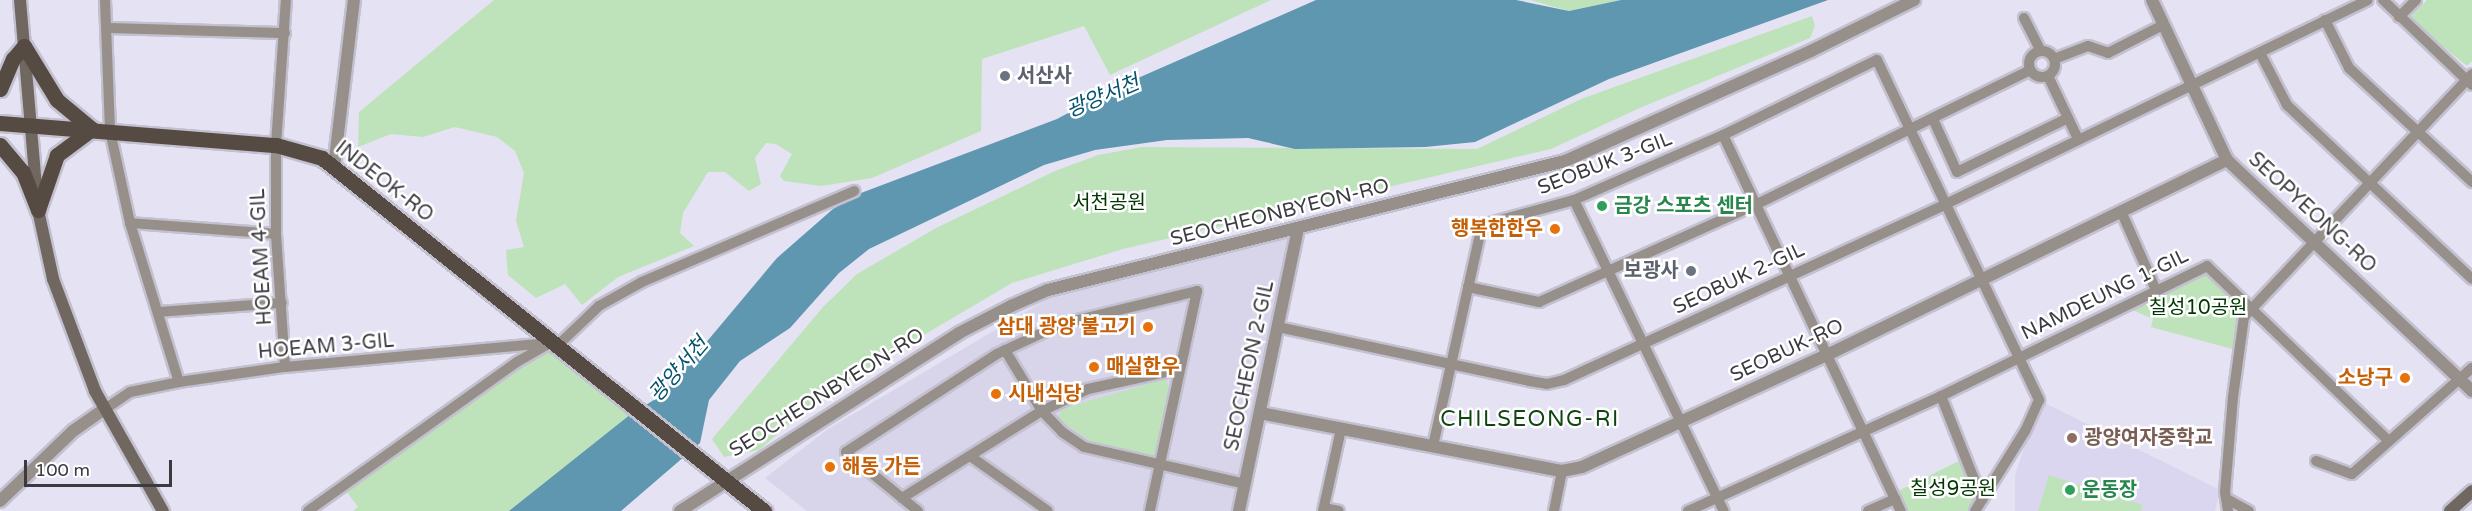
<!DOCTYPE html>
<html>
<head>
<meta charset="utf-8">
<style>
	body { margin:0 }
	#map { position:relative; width:2472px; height:511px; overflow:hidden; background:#e5e2f3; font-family:"Varela Round","Noto Sans KR",sans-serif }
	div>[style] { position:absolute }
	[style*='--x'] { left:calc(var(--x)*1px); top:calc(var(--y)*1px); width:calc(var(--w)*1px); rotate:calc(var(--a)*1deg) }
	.commercial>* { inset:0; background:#d8d4ea }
	.built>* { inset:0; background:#dbd6ef }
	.green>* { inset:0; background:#bee3ba }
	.water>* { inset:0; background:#5f96b0 }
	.roads { filter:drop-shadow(2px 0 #c3c0cf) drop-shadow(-2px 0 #c3c0cf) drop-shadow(0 2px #c3c0cf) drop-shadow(0 -2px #c3c0cf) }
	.minor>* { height:10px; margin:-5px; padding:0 5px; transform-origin:5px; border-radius:5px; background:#968f8a }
	.minor>.ring { margin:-5px; padding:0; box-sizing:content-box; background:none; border:10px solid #968f8a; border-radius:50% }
	.tertiary>* { height:12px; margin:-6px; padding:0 6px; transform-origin:6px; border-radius:6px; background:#968f8a }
	.secondary>* { height:12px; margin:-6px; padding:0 6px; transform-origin:6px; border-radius:6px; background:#706760 }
	.primary>* { height:15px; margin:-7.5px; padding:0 7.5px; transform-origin:7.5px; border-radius:7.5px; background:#564b42 }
	.dots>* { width:16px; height:16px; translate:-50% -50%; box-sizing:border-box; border:3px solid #fff; border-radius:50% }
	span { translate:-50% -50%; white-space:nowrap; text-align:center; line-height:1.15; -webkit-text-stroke:5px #fff; paint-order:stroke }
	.worship-label { font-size:20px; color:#5b616d; font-weight:700 }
	.left { translate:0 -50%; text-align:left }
	.right { translate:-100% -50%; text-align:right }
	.street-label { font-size:20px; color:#3b3a41 }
	.park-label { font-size:20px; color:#003700 }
	.leisure-label { font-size:20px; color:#27864d; font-weight:700 }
	.food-label { font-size:20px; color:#c56008; font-weight:700 }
	.education-label { font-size:20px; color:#785e54; font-weight:700 }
	.water-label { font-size:21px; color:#05526d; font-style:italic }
	.quarter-label { font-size:22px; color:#0f4510; letter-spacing:1.5px }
	.scale { position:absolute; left:24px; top:460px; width:148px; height:27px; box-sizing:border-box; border:3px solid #3b3a41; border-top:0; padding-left:8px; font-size:18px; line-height:21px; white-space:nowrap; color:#3b3a41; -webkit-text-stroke:4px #fff; paint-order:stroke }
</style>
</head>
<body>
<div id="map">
	<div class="commercial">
		<i style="clip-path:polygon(1290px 234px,1233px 511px,807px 511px,765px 478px,828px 429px,1049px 298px)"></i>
	</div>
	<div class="built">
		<i style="clip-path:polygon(2039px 400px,2220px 490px,2215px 511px,2015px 511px,2015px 476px)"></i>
	</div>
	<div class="green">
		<i style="clip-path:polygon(494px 0,1271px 0,1110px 75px,1084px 26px,982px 59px,981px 131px,872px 178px,821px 186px,784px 181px,780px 176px,792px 154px,776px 144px,766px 143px,755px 158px,761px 184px,749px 191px,725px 172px,708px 172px,683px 213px,680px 233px,694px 246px,618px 277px,582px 305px,565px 284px,536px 298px,508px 275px,506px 250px,524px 247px,516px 221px,524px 173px,515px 151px,497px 137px,455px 127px,423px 137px,391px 134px,358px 147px,359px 112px)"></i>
		<i style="clip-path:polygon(1530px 0,1621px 0,1569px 11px)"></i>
		<i style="clip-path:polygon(2427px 0,2472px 0,2472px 61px,2467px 66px,2409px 19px)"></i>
		<i style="clip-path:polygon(1812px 16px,1815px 26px,1810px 38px,1642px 107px,1551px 149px,1123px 249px,1012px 283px,861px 372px,797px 417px,759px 450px,724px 457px,712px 439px,823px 307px,857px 274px,936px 228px,1055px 171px,1098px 155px,1142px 147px,1477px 149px,1581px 99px)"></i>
		<i style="clip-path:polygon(2205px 271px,2243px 309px,2236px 350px,2151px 327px,2153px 319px,2128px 308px)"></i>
		<i style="clip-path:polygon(555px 348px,631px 414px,516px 511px,353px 511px,358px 507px,346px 491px,488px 386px)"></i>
		<i style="clip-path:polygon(1165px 379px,1170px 389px,1155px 459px,1095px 444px,1058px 419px,1062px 409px)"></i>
		<i style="clip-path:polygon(1967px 457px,1982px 495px,1973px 511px,1905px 511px,1896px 492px)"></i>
		<i style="clip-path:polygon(2049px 475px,2143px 505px,2141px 511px,2038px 511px)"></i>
	</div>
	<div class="water">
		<i style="clip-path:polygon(1316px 0,1516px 0,1569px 11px,1621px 0,1828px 0,1609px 79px,1475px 142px,1425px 147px,1295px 149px,1248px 138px,1167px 140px,1095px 150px,1044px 165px,869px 249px,839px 273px,790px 328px,740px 361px,709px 400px,700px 443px,621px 511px,509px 511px,631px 414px,662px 395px,777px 258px,833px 209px,861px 193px,1057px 119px,1113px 89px)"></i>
	</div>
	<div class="roads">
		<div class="minor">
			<i style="--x:105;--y:0;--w:131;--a:87.8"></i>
			<i style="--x:110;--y:131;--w:94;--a:77.7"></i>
			<i style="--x:130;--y:223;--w:166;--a:72.9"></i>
			<i style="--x:2383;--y:0;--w:123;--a:43.7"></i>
			<i style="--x:2399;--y:17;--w:24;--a:-45"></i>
			<i style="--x:2024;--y:18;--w:37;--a:63"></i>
			<i style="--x:2325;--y:20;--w:54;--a:63.4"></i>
			<i style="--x:2349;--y:68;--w:168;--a:42.8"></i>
			<i style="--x:106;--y:28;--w:179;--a:1.6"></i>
			<i class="ring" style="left:2029px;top:51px;width:16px;height:16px"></i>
			<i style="--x:2260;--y:53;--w:59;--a:62.6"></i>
			<i style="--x:2287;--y:105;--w:254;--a:43.2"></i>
			<i style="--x:2054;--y:59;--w:36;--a:-21"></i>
			<i style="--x:2088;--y:46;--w:21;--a:19"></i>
			<i style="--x:2108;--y:53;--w:62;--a:-27"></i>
			<i style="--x:2048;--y:76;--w:70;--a:64.5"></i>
			<i style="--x:1933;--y:119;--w:58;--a:65.6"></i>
			<i style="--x:1957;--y:172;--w:123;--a:-25.9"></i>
			<i style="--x:1723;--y:135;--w:416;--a:64.7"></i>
			<i style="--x:1574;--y:200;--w:345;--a:64.3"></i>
			<i style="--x:2121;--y:211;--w:86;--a:66.1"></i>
			<i style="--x:130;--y:223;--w:146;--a:4.3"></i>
			<i style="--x:1468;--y:287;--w:73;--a:11.9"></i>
			<i style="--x:1539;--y:302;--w:239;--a:-24.2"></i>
			<i style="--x:1757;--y:204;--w:304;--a:-26.1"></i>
			<i style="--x:158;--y:312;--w:124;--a:-4.2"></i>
			<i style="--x:1278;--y:327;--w:257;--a:12.1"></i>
			<i style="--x:1529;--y:381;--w:18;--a:9"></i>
			<i style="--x:1547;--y:384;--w:17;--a:-13"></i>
			<i style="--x:1564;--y:380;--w:423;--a:-24.7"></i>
			<i style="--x:1948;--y:203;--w:466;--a:-25.8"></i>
			<i style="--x:555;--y:348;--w:61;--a:-43.7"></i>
			<i style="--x:599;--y:306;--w:49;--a:-29.2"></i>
			<i style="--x:642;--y:282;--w:231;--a:-23.2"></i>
			<i style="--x:1005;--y:350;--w:71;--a:58.8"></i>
			<i style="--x:1042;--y:411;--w:29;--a:46"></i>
			<i style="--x:1062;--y:432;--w:27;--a:34"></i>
			<i style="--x:1084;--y:447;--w:165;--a:12.9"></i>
			<i style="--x:285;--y:367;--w:133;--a:-93.9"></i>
			<i style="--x:276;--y:234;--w:89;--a:-90"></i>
			<i style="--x:276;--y:145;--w:145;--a:-86.1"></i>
			<i style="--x:1941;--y:396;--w:111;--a:68.3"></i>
			<i style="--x:105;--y:409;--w:30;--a:-34"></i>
			<i style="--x:130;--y:392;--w:50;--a:-11.5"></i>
			<i style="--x:179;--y:382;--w:107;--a:-8.1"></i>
			<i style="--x:285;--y:367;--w:266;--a:-5.2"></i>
			<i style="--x:1433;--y:446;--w:226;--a:-77.5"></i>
			<i style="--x:1482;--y:225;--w:95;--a:-15.2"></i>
			<i style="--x:1574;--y:200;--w:163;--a:-23.6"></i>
			<i style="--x:1723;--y:135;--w:171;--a:-26"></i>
			<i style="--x:1877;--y:60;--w:377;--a:64.5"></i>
			<i style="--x:2039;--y:400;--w:34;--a:114"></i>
			<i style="--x:2025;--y:431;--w:94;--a:122"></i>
			<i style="--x:970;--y:456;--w:95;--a:35.2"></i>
			<i style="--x:2316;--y:461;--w:38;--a:20"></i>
			<i style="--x:2352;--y:474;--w:160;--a:-41.5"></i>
			<i style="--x:902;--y:498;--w:165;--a:-31.9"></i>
			<i style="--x:1042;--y:411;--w:51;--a:-25.6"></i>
			<i style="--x:1088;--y:389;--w:93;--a:-12.4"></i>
			<i style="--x:2227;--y:499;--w:25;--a:29"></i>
			<i style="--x:1324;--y:508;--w:15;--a:11"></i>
			<i style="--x:308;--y:511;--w:257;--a:-35.5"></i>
			<i style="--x:517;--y:362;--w:34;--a:-30"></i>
			<i style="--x:918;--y:511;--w:93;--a:-140.7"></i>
			<i style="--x:846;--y:452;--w:180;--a:-33"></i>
			<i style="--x:997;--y:354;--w:71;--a:-25.1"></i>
			<i style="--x:1061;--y:324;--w:140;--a:-13.6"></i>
			<i style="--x:1197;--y:291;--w:225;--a:102.1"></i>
			<i style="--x:1323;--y:511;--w:84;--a:-77.6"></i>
			<i style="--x:1554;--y:511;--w:41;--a:-78.7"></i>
			<i style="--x:1688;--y:511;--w:278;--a:-24.4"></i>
			<i style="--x:1941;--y:396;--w:296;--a:-26"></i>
			<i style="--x:2207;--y:266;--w:252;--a:43.9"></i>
			<i style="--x:1868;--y:511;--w:30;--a:-24"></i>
			<i style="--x:2228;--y:511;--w:19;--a:-99"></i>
			<i style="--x:2225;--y:492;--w:95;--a:-85.2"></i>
			<i style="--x:2233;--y:397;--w:81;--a:-82.2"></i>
			<i style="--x:2244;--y:317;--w:333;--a:-46.8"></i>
		</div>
		<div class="tertiary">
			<i style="--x:2152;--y:0;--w:177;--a:64.9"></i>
			<i style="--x:2227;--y:160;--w:337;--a:43.3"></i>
			<i style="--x:334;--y:167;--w:168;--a:-83.2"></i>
			<i style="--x:1260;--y:413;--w:308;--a:10.9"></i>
			<i style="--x:1562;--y:471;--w:20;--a:-11"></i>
			<i style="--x:1582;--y:467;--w:272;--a:-24.6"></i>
			<i style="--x:1829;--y:354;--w:443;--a:-26"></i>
			<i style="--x:0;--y:501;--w:101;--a:-43.8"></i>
			<i style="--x:73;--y:431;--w:39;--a:-35"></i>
			<i style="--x:680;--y:511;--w:331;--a:-32.5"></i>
			<i style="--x:959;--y:333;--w:59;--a:-27.4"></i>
			<i style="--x:1011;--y:306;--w:40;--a:-23.4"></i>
			<i style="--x:1048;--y:290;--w:533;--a:-14.01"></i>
			<i style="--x:1565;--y:161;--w:269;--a:-24.1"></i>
			<i style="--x:1811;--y:51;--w:115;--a:-26.3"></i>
			<i style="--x:1239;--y:511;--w:288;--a:-78.2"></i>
		</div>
		<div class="secondary">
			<i style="--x:20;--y:0;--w:211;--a:85.1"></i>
			<i style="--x:38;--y:210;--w:71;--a:77.7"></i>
			<i style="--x:53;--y:279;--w:120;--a:69.4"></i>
			<i style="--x:95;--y:391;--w:138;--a:60.5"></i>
			<i style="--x:2450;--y:511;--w:30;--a:-42"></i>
		</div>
		<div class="primary">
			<i style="--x:0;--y:89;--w:33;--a:-67"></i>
			<i style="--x:13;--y:59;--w:17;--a:-50"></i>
			<i style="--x:24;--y:46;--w:63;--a:58.6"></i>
			<i style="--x:57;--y:100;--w:45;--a:39.6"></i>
			<i style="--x:92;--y:129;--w:44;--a:143.4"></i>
			<i style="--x:57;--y:155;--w:58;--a:109.1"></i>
			<i style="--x:0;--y:123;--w:277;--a:4.6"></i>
			<i style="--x:276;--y:145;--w:48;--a:15.8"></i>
			<i style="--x:322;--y:158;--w:566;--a:38.61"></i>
			<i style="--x:0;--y:145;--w:35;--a:50"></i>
			<i style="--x:23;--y:172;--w:41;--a:68.5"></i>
		</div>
	</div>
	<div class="dots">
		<i style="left:1005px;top:76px;background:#6b7280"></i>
		<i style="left:1602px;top:206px;background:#2e9e5b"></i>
		<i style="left:1555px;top:229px;background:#e8710a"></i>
		<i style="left:1691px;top:271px;background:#6b7280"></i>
		<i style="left:1148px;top:327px;background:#e8710a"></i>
		<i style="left:1094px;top:367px;background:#e8710a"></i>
		<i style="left:2405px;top:378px;background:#e8710a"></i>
		<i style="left:996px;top:394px;background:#e8710a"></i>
		<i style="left:2072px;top:438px;background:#8d6e63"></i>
		<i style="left:830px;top:467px;background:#e8710a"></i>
		<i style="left:2070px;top:490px;background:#2e9e5b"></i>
	</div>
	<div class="worship-label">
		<span class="left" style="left:1017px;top:76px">서산사</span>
		<span class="right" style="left:1679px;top:271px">보광사</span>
	</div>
	<div class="street-label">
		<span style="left:1605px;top:164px;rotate:-21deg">SEOBUK 3-GIL</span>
		<span style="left:384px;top:182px;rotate:38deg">INDEOK-RO</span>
		<span style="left:1280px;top:213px;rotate:-14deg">SEOCHEONBYEON-RO</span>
		<span style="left:2312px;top:213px;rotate:43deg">SEOPYEONG-RO</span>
		<span style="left:262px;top:257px;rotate:-93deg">HOEAM 4-GIL</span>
		<span style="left:1739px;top:279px;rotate:-25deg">SEOBUK 2-GIL</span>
		<span style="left:2105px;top:295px;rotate:-26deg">NAMDEUNG 1-GIL</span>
		<span style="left:326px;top:347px;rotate:-5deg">HOEAM 3-GIL</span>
		<span style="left:1787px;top:351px;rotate:-25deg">SEOBUK-RO</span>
		<span style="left:1250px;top:366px;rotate:-78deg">SEOCHEON 2-GIL</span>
		<span style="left:827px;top:393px;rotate:-32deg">SEOCHEONBYEON-RO</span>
	</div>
	<div class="park-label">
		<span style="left:1109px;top:203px">서천공원</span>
		<span style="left:2198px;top:308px">칠성10공원</span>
		<span style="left:1953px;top:489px">칠성9공원</span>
	</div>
	<div class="leisure-label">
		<span class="left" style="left:1614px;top:206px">금강 스포츠 센터</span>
		<span class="left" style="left:2082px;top:490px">운동장</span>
	</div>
	<div class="food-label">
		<span class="right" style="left:1543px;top:229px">행복한한우</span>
		<span class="right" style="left:1136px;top:327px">삼대 광양 불고기</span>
		<span class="left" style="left:1106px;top:367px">매실한우</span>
		<span class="right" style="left:2393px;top:378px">소낭구</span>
		<span class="left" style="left:1008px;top:394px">시내식당</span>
		<span class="left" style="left:842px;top:467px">해동 가든</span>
	</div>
	<div class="education-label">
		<span class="left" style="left:2084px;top:438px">광양여자중학교</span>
	</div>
	<div class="water-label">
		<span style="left:1103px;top:97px;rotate:-23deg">광양서천</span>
		<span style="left:679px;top:370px;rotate:-49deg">광양서천</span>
	</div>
	<div class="quarter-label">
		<span style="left:1530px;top:420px">CHILSEONG-RI</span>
	</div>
	<div class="scale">100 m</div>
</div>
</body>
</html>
